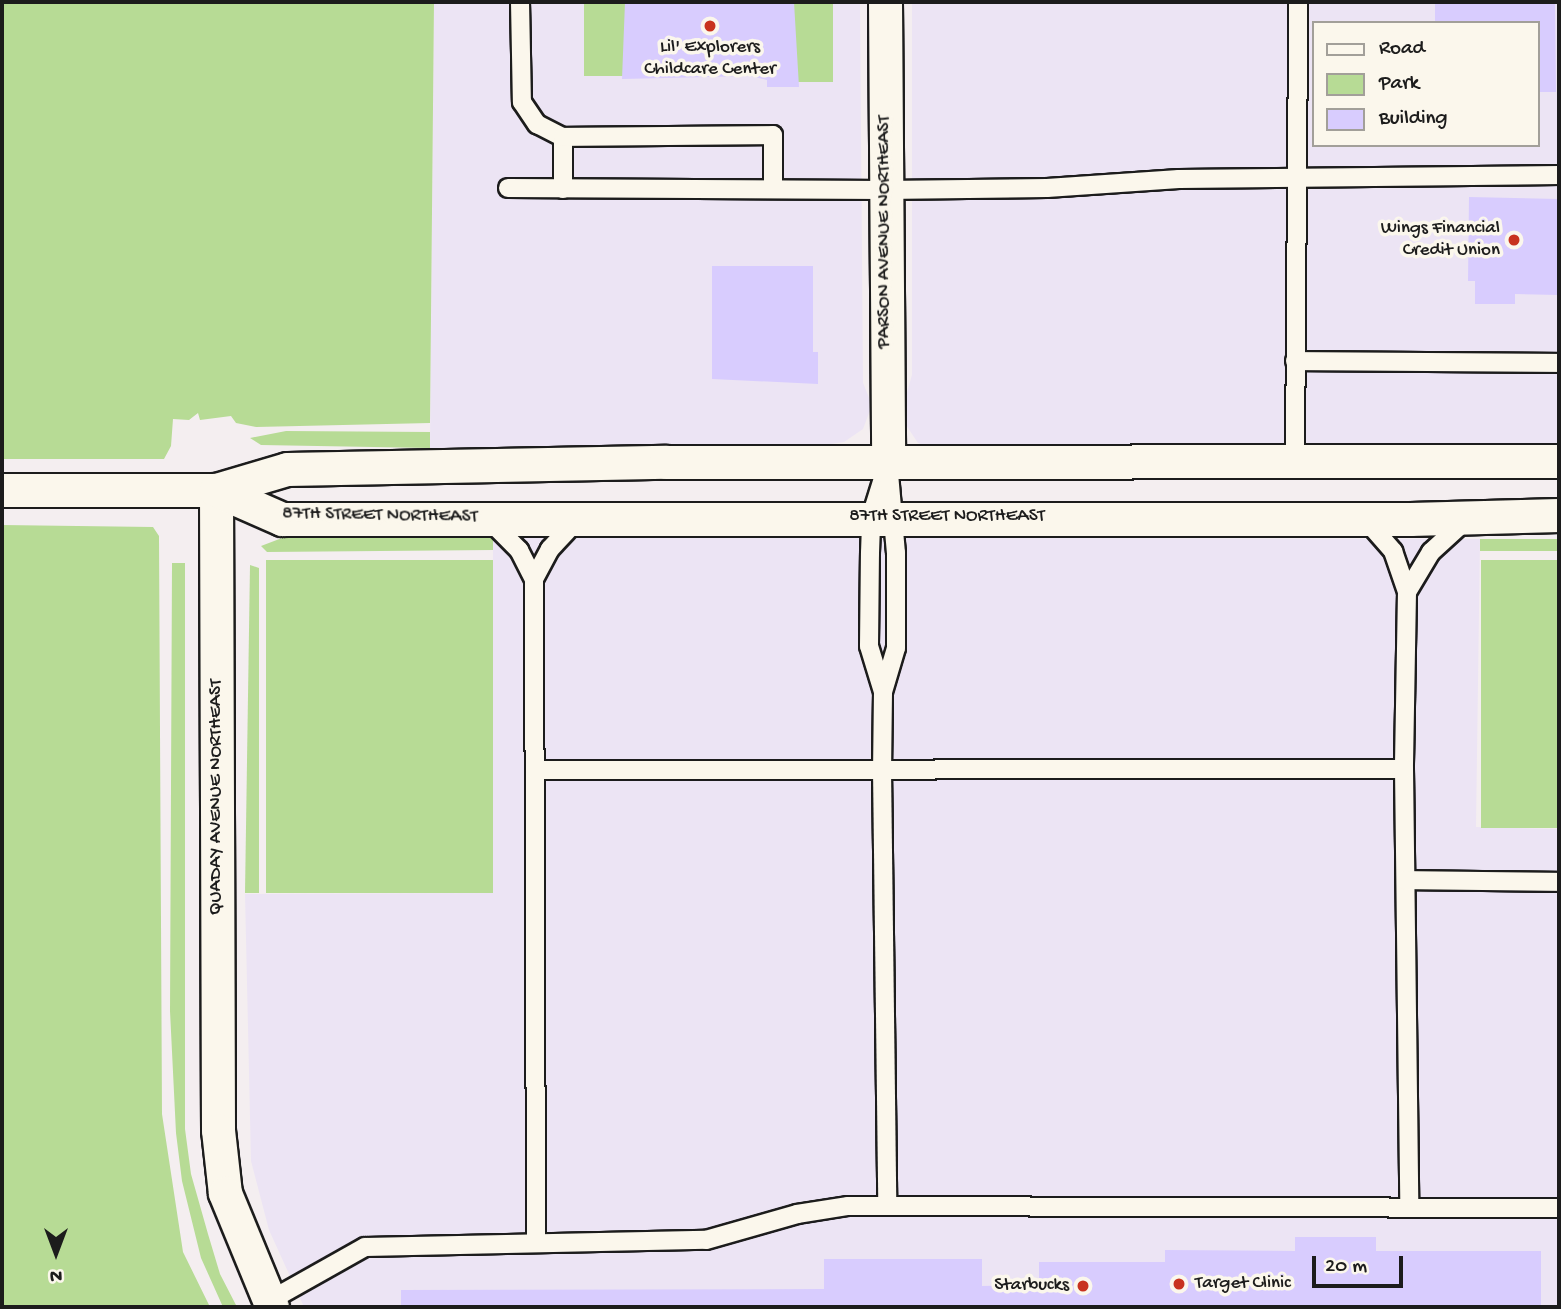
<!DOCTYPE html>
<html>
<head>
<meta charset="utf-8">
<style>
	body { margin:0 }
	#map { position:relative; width:1561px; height:1309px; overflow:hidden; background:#f4eef0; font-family:"Gochi Hand",sans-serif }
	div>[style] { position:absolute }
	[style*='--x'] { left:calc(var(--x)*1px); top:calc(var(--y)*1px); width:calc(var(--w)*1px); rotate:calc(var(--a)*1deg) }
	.built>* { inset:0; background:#ece4f4 }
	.green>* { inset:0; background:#b7db95; transform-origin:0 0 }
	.building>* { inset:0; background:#d8ccfe }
	.roads { filter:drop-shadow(2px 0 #1c1c1c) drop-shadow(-2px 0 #1c1c1c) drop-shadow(0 2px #1c1c1c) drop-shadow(0 -2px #1c1c1c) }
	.lane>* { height:18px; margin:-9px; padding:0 9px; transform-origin:9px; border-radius:9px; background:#fbf7ec }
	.street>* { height:33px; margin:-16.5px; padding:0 16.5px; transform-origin:16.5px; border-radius:16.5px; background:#fbf7ec }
	.dots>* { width:19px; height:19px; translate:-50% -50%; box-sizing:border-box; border:4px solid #fbf7ec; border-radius:50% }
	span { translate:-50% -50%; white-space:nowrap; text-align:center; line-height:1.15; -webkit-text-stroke:7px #fbf7ec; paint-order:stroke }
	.poi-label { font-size:19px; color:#1c1c1c }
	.right { translate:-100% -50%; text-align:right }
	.left { translate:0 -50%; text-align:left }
	.street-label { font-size:19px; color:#1c1c1c }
	.frame { position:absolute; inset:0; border:4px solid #1c1c1c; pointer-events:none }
	.legend { position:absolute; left:1312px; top:21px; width:228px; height:126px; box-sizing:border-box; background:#fbf7ec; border:2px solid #a29f99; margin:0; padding:9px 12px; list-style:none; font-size:21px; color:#1c1c1c }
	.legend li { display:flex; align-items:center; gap:14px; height:35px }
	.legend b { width:35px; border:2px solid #a29f99 }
	.north { position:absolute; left:21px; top:1218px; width:70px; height:70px; -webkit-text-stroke:5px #fbf7ec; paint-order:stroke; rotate:180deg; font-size:19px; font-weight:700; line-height:28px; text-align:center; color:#1c1c1c }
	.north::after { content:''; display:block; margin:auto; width:24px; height:32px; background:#1c1c1c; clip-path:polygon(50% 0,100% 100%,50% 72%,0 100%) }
	.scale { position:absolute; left:1312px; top:1256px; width:91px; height:32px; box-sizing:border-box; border:4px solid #1c1c1c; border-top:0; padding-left:9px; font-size:21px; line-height:24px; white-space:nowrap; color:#1c1c1c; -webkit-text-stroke:5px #fbf7ec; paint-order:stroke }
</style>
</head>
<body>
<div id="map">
	<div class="built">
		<i style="clip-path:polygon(434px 2px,860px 2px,863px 383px,872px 405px,863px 429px,844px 442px,818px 446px,430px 448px)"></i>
		<i style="clip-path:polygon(evenodd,912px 2px,1559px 2px,1559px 446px,929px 447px,918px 443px,904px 422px,903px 406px,912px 375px,912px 2px,1314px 23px,1538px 23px,1538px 145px,1314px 145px,1314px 23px)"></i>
		<i style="clip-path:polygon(493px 537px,1480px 539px,1476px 827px,1559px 829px,1559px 1307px,304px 1307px,269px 1230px,251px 1161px,245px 894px,493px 893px)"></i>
	</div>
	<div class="green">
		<i style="clip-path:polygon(2px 2px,434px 2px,430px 423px,256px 427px,236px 423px,231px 416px,200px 420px,198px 413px,189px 420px,173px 419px,171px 446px,164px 459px,2px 459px)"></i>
		<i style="left:584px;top:2px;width:41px;height:74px"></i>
		<i style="left:794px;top:2px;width:39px;height:80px"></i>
		<i style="clip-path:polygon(286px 431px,430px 432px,430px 448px,261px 445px,250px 438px)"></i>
		<i style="clip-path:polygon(2px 525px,153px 527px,159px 536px,162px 1114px,183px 1252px,210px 1307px,2px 1307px)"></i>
		<i style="clip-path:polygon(493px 537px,493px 550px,267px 552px,261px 546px,282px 538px)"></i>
		<i style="left:1480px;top:539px;width:79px;height:12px"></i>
		<i style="left:266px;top:560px;width:227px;height:333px"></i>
		<i style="left:1481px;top:560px;width:78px;height:268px"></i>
		<i style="clip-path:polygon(172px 563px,185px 563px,185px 1129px,191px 1174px,208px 1234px,220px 1274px,237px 1307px,223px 1307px,201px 1258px,182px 1181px,176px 1133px,170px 1011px)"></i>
		<i style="clip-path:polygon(250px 565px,259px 568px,259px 893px,245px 893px)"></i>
	</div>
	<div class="building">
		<i style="clip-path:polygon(625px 2px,794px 2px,799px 87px,767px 87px,767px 80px,750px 76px,622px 79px)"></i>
		<i style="clip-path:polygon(1435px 2px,1555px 2px,1556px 92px,1538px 92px,1538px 23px,1435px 23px)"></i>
		<i style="clip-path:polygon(1469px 197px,1559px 199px,1559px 295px,1515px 294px,1515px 304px,1475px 304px,1475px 281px,1468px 281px)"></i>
		<i style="clip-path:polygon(712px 266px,813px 266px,813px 352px,818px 352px,818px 384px,712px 379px)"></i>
		<i style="clip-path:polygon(1295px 1237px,1376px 1237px,1376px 1251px,1541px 1251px,1541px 1307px,401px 1307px,401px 1290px,824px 1289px,824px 1259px,982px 1259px,982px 1286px,1039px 1285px,1039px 1262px,1165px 1262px,1165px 1250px,1295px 1251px)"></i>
	</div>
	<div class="roads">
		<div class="lane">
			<i style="--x:520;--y:2;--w:100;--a:88.9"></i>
			<i style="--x:522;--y:102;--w:27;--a:56"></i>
			<i style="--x:537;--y:124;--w:29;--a:27"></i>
			<i style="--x:508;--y:188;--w:376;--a:0.3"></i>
			<i style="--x:884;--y:190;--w:163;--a:-0.7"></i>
			<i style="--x:1047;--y:188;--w:132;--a:-3.9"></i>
			<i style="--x:1179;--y:179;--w:380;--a:-0.6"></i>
			<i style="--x:563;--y:189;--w:52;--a:-90"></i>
			<i style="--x:563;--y:137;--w:210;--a:-0.5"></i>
			<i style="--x:773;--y:135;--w:54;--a:90"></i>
			<i style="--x:1295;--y:361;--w:264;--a:0.4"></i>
			<i style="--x:1295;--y:461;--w:459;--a:-89.6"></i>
			<i style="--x:1365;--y:519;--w:43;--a:48.8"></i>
			<i style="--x:1393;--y:551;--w:43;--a:71.1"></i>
			<i style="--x:1407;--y:592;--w:47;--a:-59"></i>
			<i style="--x:1431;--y:552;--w:46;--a:-42.4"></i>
			<i style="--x:491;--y:522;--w:40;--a:45"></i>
			<i style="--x:519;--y:550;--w:33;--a:63"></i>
			<i style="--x:534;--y:579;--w:34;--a:-62"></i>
			<i style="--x:550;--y:549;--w:41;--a:-47"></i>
			<i style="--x:534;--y:579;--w:663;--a:89.83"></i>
			<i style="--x:1407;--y:592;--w:177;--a:91"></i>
			<i style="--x:1404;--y:769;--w:438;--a:89.3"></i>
			<i style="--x:883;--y:692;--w:48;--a:-106.9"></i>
			<i style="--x:869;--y:646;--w:93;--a:-89.4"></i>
			<i style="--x:870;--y:553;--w:36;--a:-88"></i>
			<i style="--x:871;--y:517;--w:58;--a:-72.8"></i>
			<i style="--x:888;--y:462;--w:91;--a:85"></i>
			<i style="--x:896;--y:553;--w:95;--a:90"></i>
			<i style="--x:896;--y:648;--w:46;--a:106.5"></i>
			<i style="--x:883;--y:692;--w:77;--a:90.7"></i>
			<i style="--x:882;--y:769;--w:437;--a:89.3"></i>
			<i style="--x:535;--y:770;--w:869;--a:-0.07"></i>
			<i style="--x:1406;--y:880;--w:153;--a:0.7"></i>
			<i style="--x:269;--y:1301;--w:110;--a:-29.4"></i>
			<i style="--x:365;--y:1247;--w:341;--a:-1.2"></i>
			<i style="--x:706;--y:1240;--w:95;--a:-15.9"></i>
			<i style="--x:797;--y:1214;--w:52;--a:-8.9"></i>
			<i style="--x:848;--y:1206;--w:711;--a:0.16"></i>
		</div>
		<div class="street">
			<i style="--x:885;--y:2;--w:460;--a:89.6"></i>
			<i style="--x:2;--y:490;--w:214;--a:0"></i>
			<i style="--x:216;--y:490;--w:640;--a:89.82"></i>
			<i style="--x:218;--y:1130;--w:63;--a:83.7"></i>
			<i style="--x:225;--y:1193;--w:123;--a:67.6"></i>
			<i style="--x:216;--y:490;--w:72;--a:23.7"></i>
			<i style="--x:282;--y:519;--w:1128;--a:0"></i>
			<i style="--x:1410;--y:519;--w:149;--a:-1.5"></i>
			<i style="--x:216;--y:490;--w:74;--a:-16.5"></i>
			<i style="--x:287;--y:469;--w:379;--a:-1.1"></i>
			<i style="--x:666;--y:462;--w:893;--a:-0.06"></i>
		</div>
	</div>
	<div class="dots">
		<i style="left:710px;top:26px;background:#c8321e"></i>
		<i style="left:1514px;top:240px;background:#c8321e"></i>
		<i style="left:1179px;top:1284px;background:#c8321e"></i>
		<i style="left:1083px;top:1286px;background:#c8321e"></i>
	</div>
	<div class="poi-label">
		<span style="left:710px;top:59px">Lil' Explorers<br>Childcare Center</span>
		<span class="right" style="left:1500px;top:240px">Wings Financial<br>Credit Union</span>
		<span class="left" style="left:1195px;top:1284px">Target Clinic</span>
		<span class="right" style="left:1069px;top:1286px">Starbucks</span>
	</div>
	<div class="street-label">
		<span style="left:885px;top:232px;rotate:-90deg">PARSON AVENUE NORTHEAST</span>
		<span style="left:380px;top:516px;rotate:1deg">87TH STREET NORTHEAST</span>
		<span style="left:947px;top:517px">87TH STREET NORTHEAST</span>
		<span style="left:217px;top:797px;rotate:-90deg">QUADAY AVENUE NORTHEAST</span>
	</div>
	<div class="frame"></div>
	<ul class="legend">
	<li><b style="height:9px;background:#fbf7ec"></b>Road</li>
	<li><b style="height:19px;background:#b7db95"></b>Park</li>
	<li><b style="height:19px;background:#d8ccfe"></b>Building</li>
	</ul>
	<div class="north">N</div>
	<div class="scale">20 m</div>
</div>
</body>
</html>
